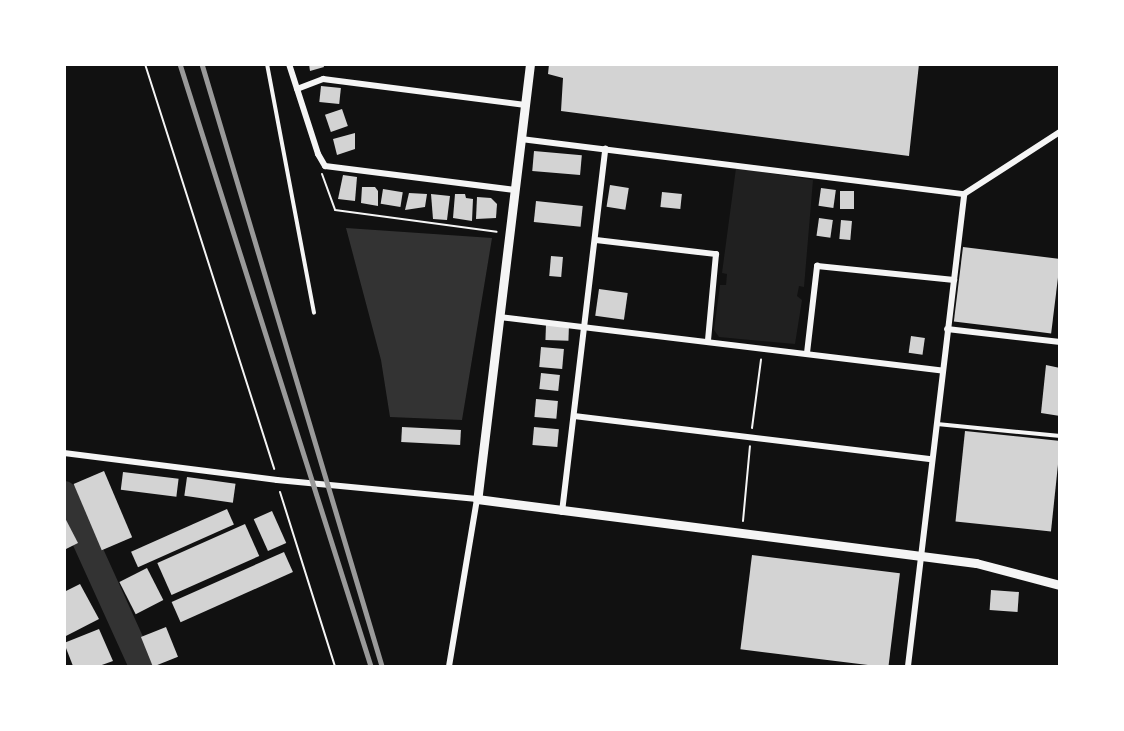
<!DOCTYPE html>
<html>
<head>
<meta charset="utf-8">
<style>
	body { margin:0 }
	#map { position:relative; width:1124px; height:731px; overflow:hidden; background:#111; font-family:Figtree,sans-serif }
	div>[style] { position:absolute }
	[style*='--x'] { left:calc(var(--x)*1px); top:calc(var(--y)*1px); width:calc(var(--w)*1px); rotate:calc(var(--a)*1deg) }
	.green>* { inset:0; background:#202020 }
	.water>* { inset:0; background:#333 }
	.river>* { height:26px; margin:-13px; padding:0 13px; transform-origin:13px; border-radius:13px; background:#333 }
	.building>* { inset:0; background:#d3d3d3; transform-origin:0 0 }
	.path>* { height:2px; margin:-1px; padding:0 1px; transform-origin:1px; border-radius:1px; background:#f5f5f5 }
	.service>* { height:4px; margin:-2px; padding:0 2px; transform-origin:2px; border-radius:2px; background:#f5f5f5 }
	.minor>* { height:6px; margin:-3px; padding:0 3px; transform-origin:3px; border-radius:3px; background:#f5f5f5 }
	.tertiary>* { height:9px; margin:-4.5px; padding:0 4.5px; transform-origin:4.5px; border-radius:4.5px; background:#f5f5f5 }
	.rail>* { height:4.5px; margin:-2.25px; padding:0 2.25px; transform-origin:2.25px; border-radius:2.25px; background:#9a9a9a }
	span { translate:-50% -50%; white-space:nowrap; text-align:center; line-height:1.15; -webkit-text-stroke:4.5px #fff; paint-order:stroke }
	.frame { position:absolute; inset:0; border:66px solid #fff; pointer-events:none }
</style>
</head>
<body>
<div id="map">
	<div class="green">
		<i style="clip-path:polygon(736px 168px,813px 180px,804px 287px,799px 286px,797px 296px,802px 300px,795px 344px,719px 337px,714px 330px,720px 285px,726px 285px,727px 274px,722px 273px)"></i>
	</div>
	<div class="water">
		<i style="clip-path:polygon(346px 228px,492px 238px,462px 420px,390px 417px,381px 360px)"></i>
	</div>
	<div class="river">
		<i style="--x:64;--y:494;--w:189;--a:65.6"></i>
	</div>
	<div class="building">
		<i style="clip-path:polygon(309px 64px,323px 64px,324px 67px,310px 71px)"></i>
		<i style="clip-path:polygon(549px 64px,919px 64px,909px 156px,561px 111px,563px 78px,548px 74px)"></i>
		<i style="left:321px;top:86px;width:20px;height:16px;rotate:6deg"></i>
		<i style="left:342px;top:109px;width:18px;height:18px;rotate:71deg"></i>
		<i style="clip-path:polygon(355px 133px,355px 149px,337px 155px,333px 139px)"></i>
		<i style="left:534px;top:151px;width:48px;height:20px;rotate:5deg"></i>
		<i style="clip-path:polygon(343px 175px,357px 177px,355px 201px,338px 199px)"></i>
		<i style="left:610px;top:185px;width:19px;height:22px;rotate:9deg"></i>
		<i style="clip-path:polygon(362px 187px,375px 187px,378px 191px,378px 206px,361px 203px)"></i>
		<i style="left:821px;top:188px;width:15px;height:18px;rotate:8deg"></i>
		<i style="left:383px;top:189px;width:20px;height:15px;rotate:9deg"></i>
		<i style="left:840px;top:191px;width:14px;height:18px"></i>
		<i style="left:662px;top:192px;width:20px;height:15px;rotate:6deg"></i>
		<i style="clip-path:polygon(409px 193px,427px 194px,425px 207px,405px 210px)"></i>
		<i style="clip-path:polygon(431px 194px,450px 196px,447px 220px,433px 219px)"></i>
		<i style="clip-path:polygon(455px 194px,465px 194px,466px 198px,473px 199px,472px 221px,453px 218px)"></i>
		<i style="clip-path:polygon(477px 197px,491px 198px,497px 204px,496px 218px,476px 219px)"></i>
		<i style="left:536px;top:201px;width:47px;height:21px;rotate:6deg"></i>
		<i style="left:819px;top:218px;width:14px;height:18px;rotate:8deg"></i>
		<i style="left:841px;top:220px;width:11px;height:19px;rotate:5deg"></i>
		<i style="left:963px;top:247px;width:98px;height:75px;rotate:7deg"></i>
		<i style="left:551px;top:256px;width:12px;height:20px;rotate:5deg"></i>
		<i style="left:599px;top:289px;width:29px;height:27px;rotate:8deg"></i>
		<i style="left:546px;top:324px;width:23px;height:16px;rotate:2deg"></i>
		<i style="left:911px;top:336px;width:14px;height:17px;rotate:8deg"></i>
		<i style="left:541px;top:347px;width:23px;height:20px;rotate:5deg"></i>
		<i style="clip-path:polygon(1046px 365px,1060px 368px,1060px 416px,1041px 413px)"></i>
		<i style="left:541px;top:373px;width:19px;height:16px;rotate:6deg"></i>
		<i style="left:536px;top:399px;width:22px;height:18px;rotate:5deg"></i>
		<i style="left:402px;top:427px;width:59px;height:15px;rotate:3deg"></i>
		<i style="left:534px;top:427px;width:25px;height:18px;rotate:5deg"></i>
		<i style="left:965px;top:431px;width:96px;height:91px;rotate:6deg"></i>
		<i style="left:104px;top:471px;width:72px;height:33px;rotate:67deg"></i>
		<i style="left:123px;top:472px;width:56px;height:18px;rotate:7deg"></i>
		<i style="left:187px;top:477px;width:49px;height:19px;rotate:8deg"></i>
		<i style="left:227px;top:509px;width:17px;height:105px;rotate:66deg"></i>
		<i style="left:272px;top:511px;width:35px;height:20px;rotate:66deg"></i>
		<i style="clip-path:polygon(64px 516px,78px 543px,64px 550px)"></i>
		<i style="left:245px;top:524px;width:35px;height:96px;rotate:66deg"></i>
		<i style="left:284px;top:552px;width:22px;height:123px;rotate:66deg"></i>
		<i style="left:752px;top:555px;width:149px;height:95px;rotate:7deg"></i>
		<i style="left:147px;top:568px;width:36px;height:31px;rotate:63deg"></i>
		<i style="clip-path:polygon(80px 584px,99px 619px,64px 637px,64px 592px)"></i>
		<i style="left:991px;top:590px;width:28px;height:20px;rotate:4deg"></i>
		<i style="left:166px;top:627px;width:32px;height:27px;rotate:68deg"></i>
		<i style="clip-path:polygon(99px 629px,113px 661px,99px 666px,73px 666px,64px 643px)"></i>
	</div>
	<div class="path">
		<i style="--x:145;--y:64;--w:425;--a:72.3"></i>
		<i style="--x:322;--y:174;--w:38;--a:70"></i>
		<i style="--x:335;--y:210;--w:163;--a:7.7"></i>
		<i style="--x:752;--y:428;--w:69;--a:-82.5"></i>
		<i style="--x:280;--y:492;--w:182;--a:72.5"></i>
		<i style="--x:743;--y:521;--w:75;--a:-84.7"></i>
	</div>
	<div class="service">
		<i style="--x:267;--y:64;--w:253;--a:79.3"></i>
		<i style="--x:937;--y:424;--w:124;--a:5.6"></i>
	</div>
	<div class="minor">
		<i style="--x:289;--y:64;--w:95;--a:72.1"></i>
		<i style="--x:318;--y:154;--w:14;--a:60"></i>
		<i style="--x:325;--y:166;--w:192;--a:7.2"></i>
		<i style="--x:297;--y:89;--w:28;--a:-21"></i>
		<i style="--x:323;--y:79;--w:204;--a:7.3"></i>
		<i style="--x:521;--y:139;--w:446;--a:7.1"></i>
		<i style="--x:964;--y:194;--w:114;--a:-32.9"></i>
		<i style="--x:596;--y:240;--w:121;--a:6.7"></i>
		<i style="--x:716;--y:254;--w:86;--a:95.3"></i>
		<i style="--x:499;--y:317;--w:446;--a:6.9"></i>
		<i style="--x:947;--y:329;--w:114;--a:6.6"></i>
		<i style="--x:807;--y:353;--w:88;--a:-83.4"></i>
		<i style="--x:817;--y:266;--w:138;--a:5.8"></i>
		<i style="--x:574;--y:416;--w:360;--a:6.9"></i>
		<i style="--x:64;--y:453;--w:215;--a:7.2"></i>
		<i style="--x:277;--y:480;--w:201;--a:5.4"></i>
		<i style="--x:477;--y:499;--w:169;--a:99.5"></i>
		<i style="--x:562;--y:512;--w:366;--a:-83.2"></i>
		<i style="--x:908;--y:666;--w:475;--a:-83.2"></i>
	</div>
	<div class="tertiary">
		<i style="--x:530;--y:64;--w:438;--a:96.9"></i>
		<i style="--x:477;--y:499;--w:503;--a:7.31"></i>
		<i style="--x:976;--y:563;--w:87;--a:14.7"></i>
	</div>
	<div class="rail">
		<i style="--x:180;--y:64;--w:632;--a:72.4"></i>
		<i style="--x:202;--y:64;--w:628;--a:73.35"></i>
	</div>
	<div class="frame"></div>
</div>
</body>
</html>
